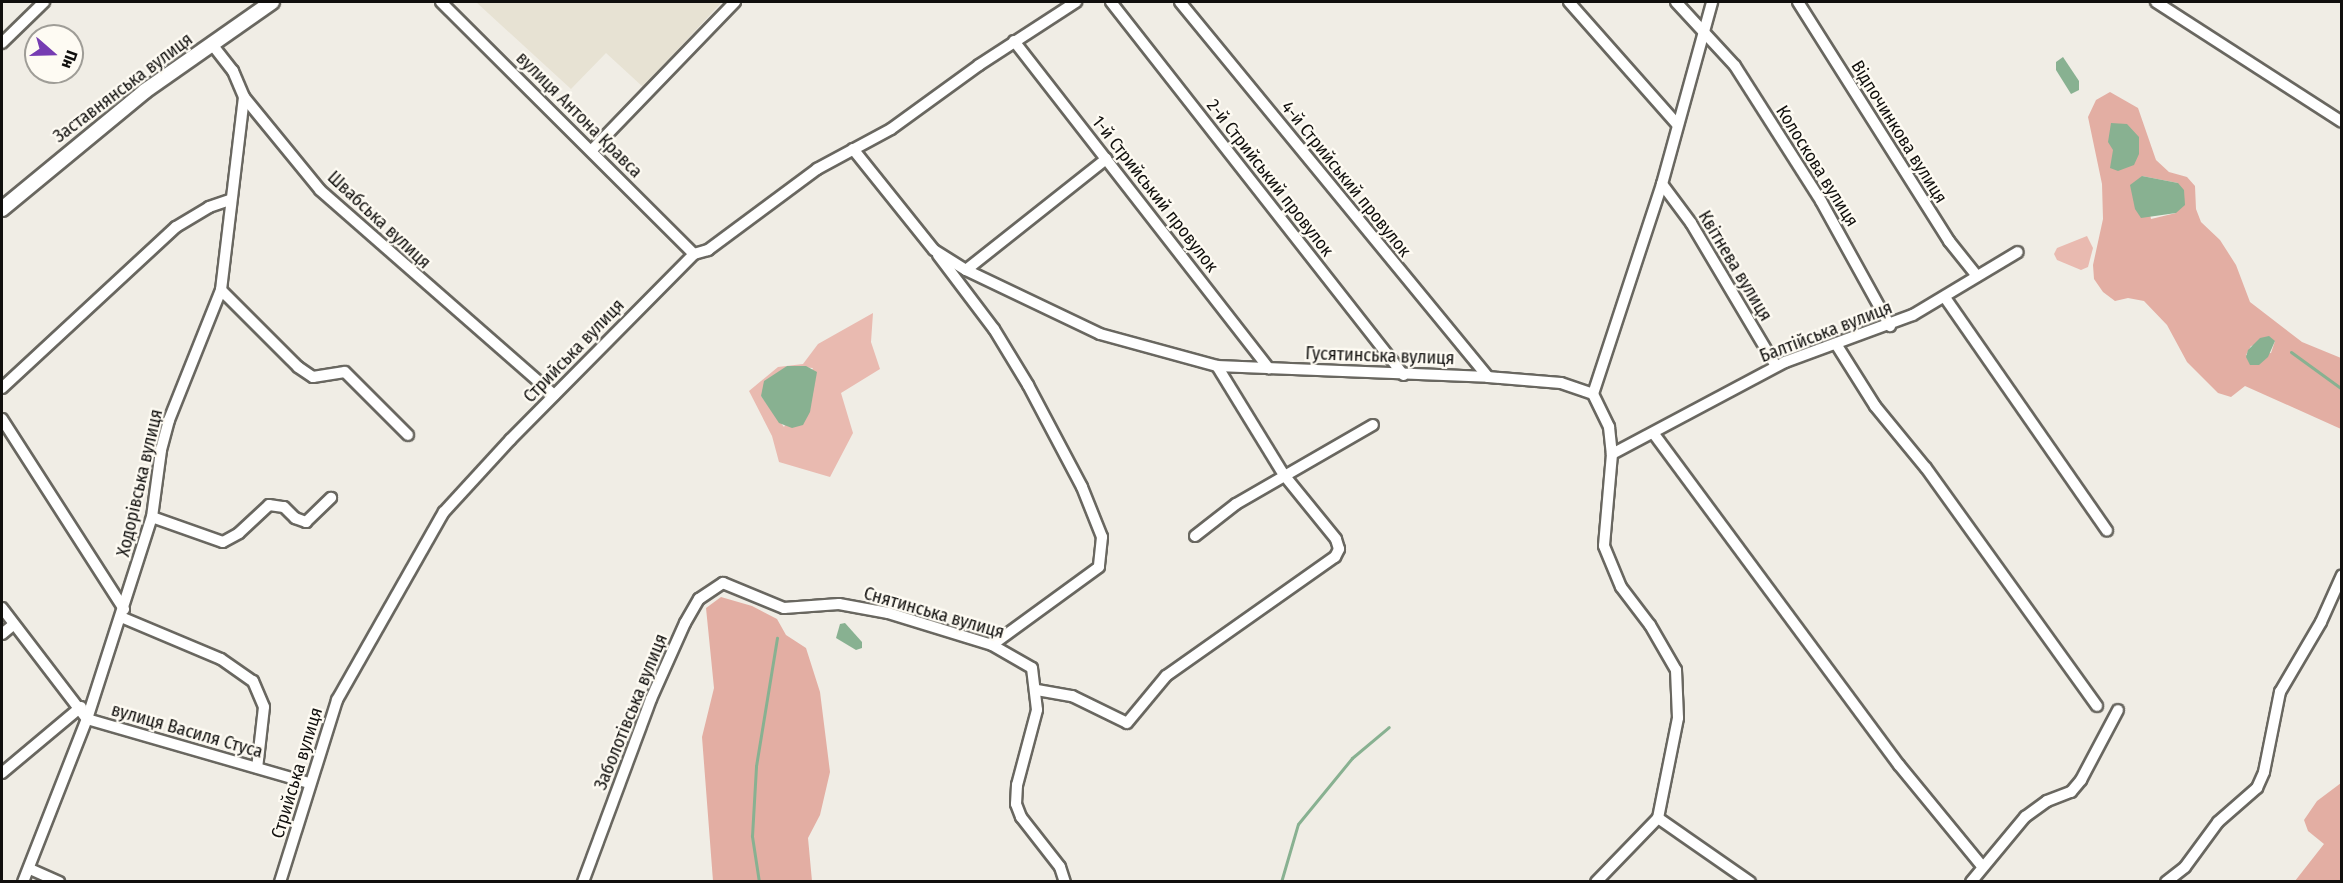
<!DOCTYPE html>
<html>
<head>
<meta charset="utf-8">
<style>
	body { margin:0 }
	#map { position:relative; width:2343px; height:883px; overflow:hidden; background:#f0ede5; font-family:"Fira Sans Condensed",sans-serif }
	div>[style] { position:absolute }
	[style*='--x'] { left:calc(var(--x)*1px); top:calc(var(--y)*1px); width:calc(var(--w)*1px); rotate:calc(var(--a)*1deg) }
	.built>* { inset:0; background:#e7e2d3 }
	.green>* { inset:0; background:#e9bab0 }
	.forest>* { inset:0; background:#e3aea3 }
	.water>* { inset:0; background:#88b191 }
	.stream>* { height:3px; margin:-1.5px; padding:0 1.5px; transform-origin:1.5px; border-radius:1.5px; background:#88b191 }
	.roads { filter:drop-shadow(2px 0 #696760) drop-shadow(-2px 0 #696760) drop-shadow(0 2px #696760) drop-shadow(0 -2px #696760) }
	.minor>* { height:10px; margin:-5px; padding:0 5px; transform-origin:5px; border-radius:5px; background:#fff }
	.tertiary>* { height:14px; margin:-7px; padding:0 7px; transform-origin:7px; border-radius:7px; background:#fff }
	span { translate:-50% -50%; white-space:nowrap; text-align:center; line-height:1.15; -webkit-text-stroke:4.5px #fefbf3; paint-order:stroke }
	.street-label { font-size:18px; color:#100f0d }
	.frame { position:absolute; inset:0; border:3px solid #100f0d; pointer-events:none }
	.north { position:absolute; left:24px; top:24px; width:60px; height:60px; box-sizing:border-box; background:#fefbf3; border:2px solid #9f9d97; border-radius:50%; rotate:110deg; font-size:16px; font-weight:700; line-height:24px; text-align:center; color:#100f0d }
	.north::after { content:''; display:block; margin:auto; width:21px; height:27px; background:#763cb2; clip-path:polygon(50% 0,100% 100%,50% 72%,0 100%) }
</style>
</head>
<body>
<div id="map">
	<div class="built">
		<i style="clip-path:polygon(476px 2px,722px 2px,643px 87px,606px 53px,571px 89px)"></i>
	</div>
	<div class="green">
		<i style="clip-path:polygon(2087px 236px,2093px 248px,2088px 267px,2081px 270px,2057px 260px,2054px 254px,2057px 248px)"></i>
		<i style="clip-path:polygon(evenodd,873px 313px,871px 342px,880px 369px,841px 393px,853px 433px,830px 477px,779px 462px,772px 436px,749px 391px,778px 367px,803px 364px,818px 344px,873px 313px,787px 366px,813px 368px,784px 427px,761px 396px,787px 366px)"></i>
	</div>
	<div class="forest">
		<i style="clip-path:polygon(evenodd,2110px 92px,2138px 108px,2156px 160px,2169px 172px,2187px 177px,2195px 186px,2196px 209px,2201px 222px,2220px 240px,2236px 265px,2250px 302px,2302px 342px,2341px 358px,2341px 429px,2245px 386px,2231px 397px,2218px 393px,2187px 362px,2167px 325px,2144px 301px,2128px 298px,2115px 301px,2103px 292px,2094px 279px,2093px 265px,2103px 219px,2102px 184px,2088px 117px,2096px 100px,2110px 92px,2142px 176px,2178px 183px,2176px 213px,2151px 219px,2142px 176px,2110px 92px,2275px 341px,2271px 353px,2246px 355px,2251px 346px,2275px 341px)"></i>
		<i style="clip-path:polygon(721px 597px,752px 606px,777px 619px,786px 635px,806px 648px,820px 692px,830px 772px,820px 815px,808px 838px,812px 881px,713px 881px,702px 737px,714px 688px,706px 608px)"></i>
		<i style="clip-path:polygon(2341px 783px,2341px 881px,2295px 881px,2324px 844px,2308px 831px,2304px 820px,2317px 801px)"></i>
	</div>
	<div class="water">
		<i style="clip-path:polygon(2063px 57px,2079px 81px,2079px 90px,2071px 94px,2056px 70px,2056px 62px)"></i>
		<i style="clip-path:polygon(2111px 123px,2127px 124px,2139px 137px,2139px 154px,2134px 165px,2118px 171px,2110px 168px,2113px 150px,2108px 142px)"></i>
		<i style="clip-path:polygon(2142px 176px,2178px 183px,2184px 190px,2185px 205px,2176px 213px,2141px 218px,2135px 209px,2130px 185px)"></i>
		<i style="clip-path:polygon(2269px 336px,2275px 341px,2268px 357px,2259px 365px,2250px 365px,2246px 357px,2248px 350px,2260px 338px)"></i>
		<i style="clip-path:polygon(787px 366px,806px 366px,817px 372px,810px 412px,803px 425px,792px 428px,779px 423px,761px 396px,764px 381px)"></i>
		<i style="clip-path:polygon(845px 623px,862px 642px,862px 648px,856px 650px,836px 638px,840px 624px)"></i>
	</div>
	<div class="stream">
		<i style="--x:2291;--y:352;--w:63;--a:36"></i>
		<i style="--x:759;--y:882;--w:47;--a:-98.7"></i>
		<i style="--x:752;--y:836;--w:70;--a:-86.7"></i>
		<i style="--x:756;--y:766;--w:130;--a:-80.7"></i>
		<i style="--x:1281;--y:882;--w:60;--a:-73.7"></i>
		<i style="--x:1298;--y:824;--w:85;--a:-50.7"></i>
		<i style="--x:1352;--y:758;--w:48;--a:-40"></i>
	</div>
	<div class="roads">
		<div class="minor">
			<i style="--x:441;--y:2;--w:357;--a:44.9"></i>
			<i style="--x:1111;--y:2;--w:474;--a:51.9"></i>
			<i style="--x:1180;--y:2;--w:485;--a:50.6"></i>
			<i style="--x:1569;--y:2;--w:163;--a:48.5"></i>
			<i style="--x:1676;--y:2;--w:87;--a:47.3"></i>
			<i style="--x:1735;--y:66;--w:160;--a:57.5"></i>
			<i style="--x:1821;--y:201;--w:143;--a:61.1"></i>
			<i style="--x:1798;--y:2;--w:283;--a:57.7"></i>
			<i style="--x:1949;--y:241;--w:45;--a:51.3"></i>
			<i style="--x:2156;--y:2;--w:221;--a:32.8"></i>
			<i style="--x:1014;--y:41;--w:415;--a:52.1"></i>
			<i style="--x:2;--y:43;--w:59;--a:-44.3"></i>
			<i style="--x:211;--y:43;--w:36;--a:52"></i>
			<i style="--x:233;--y:71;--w:28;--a:67"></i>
			<i style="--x:244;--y:97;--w:120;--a:50.7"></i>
			<i style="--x:320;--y:190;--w:311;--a:41.2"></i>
			<i style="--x:853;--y:149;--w:129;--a:51.3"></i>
			<i style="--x:934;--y:250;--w:38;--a:32"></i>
			<i style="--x:966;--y:270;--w:148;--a:25.5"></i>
			<i style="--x:1100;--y:334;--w:121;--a:15.3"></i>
			<i style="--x:1217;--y:366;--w:271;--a:2.3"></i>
			<i style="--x:1488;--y:377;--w:73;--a:4.7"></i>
			<i style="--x:1561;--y:383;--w:34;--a:19"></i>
			<i style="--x:1593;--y:394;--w:37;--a:64"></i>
			<i style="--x:1609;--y:427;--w:27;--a:84"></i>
			<i style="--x:1612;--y:454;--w:92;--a:95"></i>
			<i style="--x:1604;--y:546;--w:44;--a:67.5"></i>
			<i style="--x:1621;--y:587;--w:48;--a:52.7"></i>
			<i style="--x:1650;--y:625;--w:52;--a:60"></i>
			<i style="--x:1676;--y:670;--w:48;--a:87.6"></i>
			<i style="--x:1678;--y:718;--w:102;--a:101.3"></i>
			<i style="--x:1658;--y:818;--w:89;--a:134.1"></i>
			<i style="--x:592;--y:150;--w:206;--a:-46"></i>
			<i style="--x:1662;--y:184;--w:49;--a:53.4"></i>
			<i style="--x:1691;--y:223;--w:166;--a:59.3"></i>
			<i style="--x:938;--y:255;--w:93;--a:52.9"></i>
			<i style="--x:994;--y:329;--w:66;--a:58.7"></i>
			<i style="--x:1028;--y:385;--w:115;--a:62.1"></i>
			<i style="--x:1082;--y:487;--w:54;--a:68.2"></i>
			<i style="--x:1102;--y:537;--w:30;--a:96"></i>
			<i style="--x:1099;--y:567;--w:132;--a:143.9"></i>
			<i style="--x:966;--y:270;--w:179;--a:-38.4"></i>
			<i style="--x:221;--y:290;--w:109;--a:45"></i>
			<i style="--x:298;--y:367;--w:18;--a:34"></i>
			<i style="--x:313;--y:377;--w:32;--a:-9"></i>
			<i style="--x:345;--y:372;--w:89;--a:45"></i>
			<i style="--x:1946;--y:299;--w:282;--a:55.2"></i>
			<i style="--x:1836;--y:344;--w:73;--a:57.8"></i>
			<i style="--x:1875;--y:406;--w:80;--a:50.6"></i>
			<i style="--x:1926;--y:468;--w:293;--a:54.3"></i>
			<i style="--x:2;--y:388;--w:237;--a:-42.8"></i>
			<i style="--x:176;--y:227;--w:39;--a:-31"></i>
			<i style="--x:209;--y:207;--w:21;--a:-19"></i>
			<i style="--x:1593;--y:394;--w:221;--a:-71.8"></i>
			<i style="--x:1662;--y:184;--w:189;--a:-74.6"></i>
			<i style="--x:2;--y:419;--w:226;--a:57.3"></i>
			<i style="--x:1654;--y:434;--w:412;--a:53.5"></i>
			<i style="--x:1899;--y:765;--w:131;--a:50.6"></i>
			<i style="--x:1612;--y:454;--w:196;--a:-28"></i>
			<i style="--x:1785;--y:362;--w:136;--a:-20.2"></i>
			<i style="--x:1913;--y:315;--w:122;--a:-31"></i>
			<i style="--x:152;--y:517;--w:75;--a:19.4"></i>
			<i style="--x:223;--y:542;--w:18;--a:-29"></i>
			<i style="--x:239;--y:533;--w:41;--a:-43"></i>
			<i style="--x:269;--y:505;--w:15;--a:8"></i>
			<i style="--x:284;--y:507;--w:16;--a:45"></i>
			<i style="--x:295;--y:518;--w:12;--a:20"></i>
			<i style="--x:306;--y:522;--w:35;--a:-44"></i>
			<i style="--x:1195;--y:536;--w:52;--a:-38"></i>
			<i style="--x:1236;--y:504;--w:158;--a:-30"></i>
			<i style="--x:2;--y:608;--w:140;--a:52.6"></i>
			<i style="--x:87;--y:719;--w:231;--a:16.1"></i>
			<i style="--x:121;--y:617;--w:108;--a:22.8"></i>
			<i style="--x:221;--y:659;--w:39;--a:35"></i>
			<i style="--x:253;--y:681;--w:28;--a:67"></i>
			<i style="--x:264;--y:707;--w:61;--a:96.5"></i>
			<i style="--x:2;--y:634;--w:14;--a:-39"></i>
			<i style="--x:1037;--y:690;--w:36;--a:10"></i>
			<i style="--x:1072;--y:696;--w:61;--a:26.1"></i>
			<i style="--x:1127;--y:723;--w:61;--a:-50.3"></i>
			<i style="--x:1166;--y:676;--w:207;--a:-35.2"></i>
			<i style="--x:1335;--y:557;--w:9;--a:-63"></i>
			<i style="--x:1339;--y:549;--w:10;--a:-107"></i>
			<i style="--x:1336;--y:539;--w:82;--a:-129.1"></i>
			<i style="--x:1284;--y:475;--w:128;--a:-121.6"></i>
			<i style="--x:2;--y:773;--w:103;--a:-39.9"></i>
			<i style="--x:1658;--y:818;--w:112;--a:34.8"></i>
			<i style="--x:30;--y:869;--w:32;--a:24"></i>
			<i style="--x:23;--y:882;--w:175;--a:-68.6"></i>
			<i style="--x:87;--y:719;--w:212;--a:-72.2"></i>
			<i style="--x:152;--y:517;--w:68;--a:-82.3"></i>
			<i style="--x:161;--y:450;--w:31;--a:-75"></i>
			<i style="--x:169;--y:420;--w:140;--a:-68.2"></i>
			<i style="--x:221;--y:290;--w:194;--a:-83.2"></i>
			<i style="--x:280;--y:882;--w:191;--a:-72.6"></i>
			<i style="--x:337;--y:700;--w:216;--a:-60.4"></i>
			<i style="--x:444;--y:512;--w:98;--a:-47.5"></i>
			<i style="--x:510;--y:440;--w:262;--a:-45.3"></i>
			<i style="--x:694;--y:254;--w:15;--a:-16"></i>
			<i style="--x:708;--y:250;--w:136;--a:-36.6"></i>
			<i style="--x:817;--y:169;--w:84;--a:-28.4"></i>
			<i style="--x:891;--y:129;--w:109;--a:-36"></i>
			<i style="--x:979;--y:65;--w:116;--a:-33"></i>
			<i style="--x:583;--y:882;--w:195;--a:-69.6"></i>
			<i style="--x:651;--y:699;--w:83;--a:-65.9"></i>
			<i style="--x:685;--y:623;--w:28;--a:-60"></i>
			<i style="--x:699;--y:599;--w:29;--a:-34"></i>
			<i style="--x:723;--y:583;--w:66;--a:22.3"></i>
			<i style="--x:784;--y:608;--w:55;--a:-4.2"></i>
			<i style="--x:839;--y:604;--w:50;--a:10.4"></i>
			<i style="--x:888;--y:613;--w:109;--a:17.1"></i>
			<i style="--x:992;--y:645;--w:46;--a:29.9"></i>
			<i style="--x:1032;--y:668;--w:42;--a:83.2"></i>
			<i style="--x:1037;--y:710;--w:78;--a:104.9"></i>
			<i style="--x:1017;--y:785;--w:19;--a:93"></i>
			<i style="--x:1016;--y:804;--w:14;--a:69"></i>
			<i style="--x:1021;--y:817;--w:63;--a:52"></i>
			<i style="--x:1060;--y:867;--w:16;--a:72"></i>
			<i style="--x:1971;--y:882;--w:85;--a:-50.3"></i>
			<i style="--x:2025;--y:817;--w:27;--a:-36"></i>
			<i style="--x:2047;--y:801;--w:26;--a:-21"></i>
			<i style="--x:2071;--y:792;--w:16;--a:-50"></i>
			<i style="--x:2081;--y:780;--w:79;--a:-62.1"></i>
			<i style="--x:2166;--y:882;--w:24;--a:-38"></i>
			<i style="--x:2185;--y:867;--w:56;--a:-53.7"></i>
			<i style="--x:2218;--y:822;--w:52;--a:-41.1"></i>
			<i style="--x:2257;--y:788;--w:17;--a:-66"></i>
			<i style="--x:2264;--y:772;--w:82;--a:-78.7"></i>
			<i style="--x:2280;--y:692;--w:81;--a:-59.6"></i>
			<i style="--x:2321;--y:622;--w:51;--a:-65.9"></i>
		</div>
		<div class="tertiary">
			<i style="--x:2;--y:209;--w:185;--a:-39.5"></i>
			<i style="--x:145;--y:91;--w:155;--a:-35"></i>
		</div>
	</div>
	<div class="street-label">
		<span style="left:123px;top:88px;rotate:-37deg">Заставнянська вулиця</span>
		<span style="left:579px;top:115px;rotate:45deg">вулиця Антона Кравса</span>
		<span style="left:1899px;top:132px;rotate:58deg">Відпочинкова вулиця</span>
		<span style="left:1817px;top:166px;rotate:58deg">Колоскова вулиця</span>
		<span style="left:1270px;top:178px;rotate:52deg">2-й Стрийський провулок</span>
		<span style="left:1346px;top:179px;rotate:51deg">4-й Стрийський провулок</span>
		<span style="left:1155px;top:194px;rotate:52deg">1-й Стрийський провулок</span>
		<span style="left:379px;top:220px;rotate:43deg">Швабська вулиця</span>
		<span style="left:1735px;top:266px;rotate:59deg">Квітнева вулиця</span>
		<span style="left:1826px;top:332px;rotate:-21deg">Балтійська вулиця</span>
		<span style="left:574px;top:351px;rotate:-46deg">Стрийська вулиця</span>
		<span style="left:1380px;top:356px;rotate:2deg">Гусятинська вулиця</span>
		<span style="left:140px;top:483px;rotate:-77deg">Ходорівська вулиця</span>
		<span style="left:934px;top:613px;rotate:16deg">Снятинська вулиця</span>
		<span style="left:631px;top:712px;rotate:-68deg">Заболотівська вулиця</span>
		<span style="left:187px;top:731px;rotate:16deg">вулиця Василя Стуса</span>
		<span style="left:297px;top:773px;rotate:-73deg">Стрийська вулиця</span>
	</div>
	<div class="frame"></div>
	<div class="north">Пн</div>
</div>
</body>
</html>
